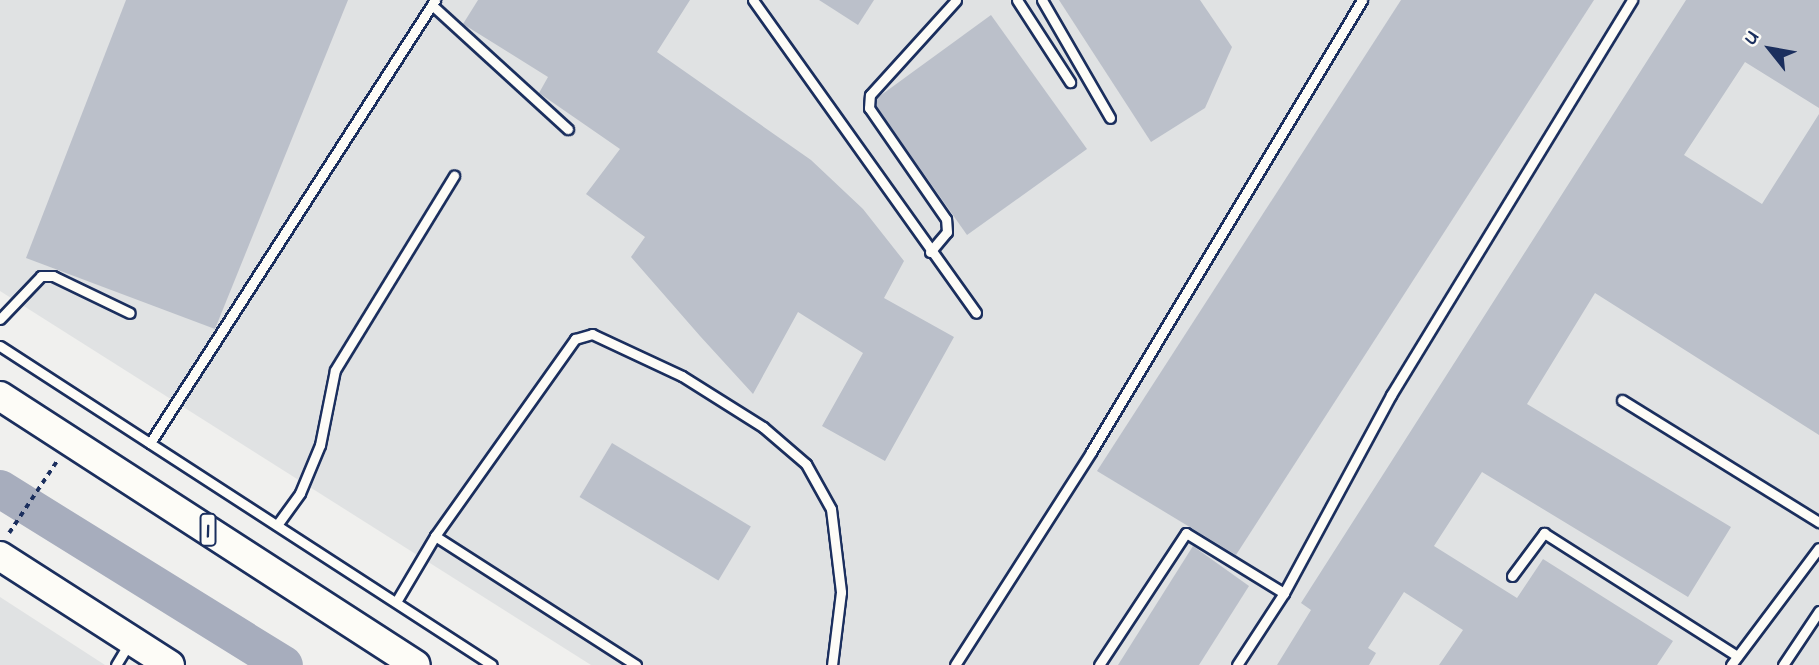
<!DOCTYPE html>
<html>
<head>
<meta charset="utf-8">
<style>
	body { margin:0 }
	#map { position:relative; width:1819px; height:665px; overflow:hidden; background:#f0f0ee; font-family:"Architects Daughter",sans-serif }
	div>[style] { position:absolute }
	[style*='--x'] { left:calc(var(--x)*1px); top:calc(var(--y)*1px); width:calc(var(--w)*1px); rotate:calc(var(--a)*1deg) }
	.built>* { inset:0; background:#e0e2e3 }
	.river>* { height:38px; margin:-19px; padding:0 19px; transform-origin:19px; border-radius:19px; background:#a7adbd }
	.building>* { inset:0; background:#bbc0ca; transform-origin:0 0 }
	.path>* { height:3.5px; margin-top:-1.75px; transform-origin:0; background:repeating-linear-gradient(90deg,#1b2f5e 0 5px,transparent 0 10px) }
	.roads { filter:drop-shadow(2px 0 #1b2f5e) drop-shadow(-2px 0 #1b2f5e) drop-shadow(0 2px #1b2f5e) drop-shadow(0 -2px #1b2f5e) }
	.service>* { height:9px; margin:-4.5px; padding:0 4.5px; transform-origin:4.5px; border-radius:4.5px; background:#fdfcf7 }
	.trunk>* { height:28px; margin:-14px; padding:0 14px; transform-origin:14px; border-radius:14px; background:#fdfcf7 }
	span { translate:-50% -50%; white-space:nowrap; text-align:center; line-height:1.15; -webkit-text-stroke:6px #fdfcf7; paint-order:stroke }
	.shield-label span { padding:2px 5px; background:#fdfcf7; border:2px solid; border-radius:5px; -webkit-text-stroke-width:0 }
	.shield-label { font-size:23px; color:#1b2f5e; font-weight:700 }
	.north { position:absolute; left:1735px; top:14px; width:70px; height:70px; -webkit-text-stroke:5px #fdfcf7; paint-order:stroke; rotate:301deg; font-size:19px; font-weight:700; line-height:28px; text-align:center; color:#1b2f5e }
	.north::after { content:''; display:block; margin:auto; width:24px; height:32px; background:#1b2f5e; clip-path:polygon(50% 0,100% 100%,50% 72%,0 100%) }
</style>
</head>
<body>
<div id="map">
	<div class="built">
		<i style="clip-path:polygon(0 0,1819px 0,1819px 665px,591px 665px,0 291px)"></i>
		<i style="clip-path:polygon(0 597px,105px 665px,0 665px)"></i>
	</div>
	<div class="river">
		<i style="--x:0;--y:489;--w:334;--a:31.8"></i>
	</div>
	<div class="building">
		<i style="clip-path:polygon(126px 0,348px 0,215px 329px,26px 258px)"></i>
		<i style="clip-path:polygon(478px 0,690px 0,657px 52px,811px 160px,863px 209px,904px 261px,884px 298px,954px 337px,885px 461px,822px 426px,863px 353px,798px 312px,753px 394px,700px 336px,631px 257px,645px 237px,586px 194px,620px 149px,539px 93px,548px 77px,463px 24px)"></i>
		<i style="clip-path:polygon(819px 0,874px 0,858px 25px)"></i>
		<i style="clip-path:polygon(1059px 0,1200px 0,1232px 47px,1205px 108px,1151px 142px)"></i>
		<i style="clip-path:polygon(1401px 0,1594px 0,1236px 555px,1097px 471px)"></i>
		<i style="clip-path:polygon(1686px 0,1819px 0,1819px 108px,1745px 62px,1684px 155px,1762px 204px,1819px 114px,1819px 435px,1595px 293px,1527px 404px,1731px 527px,1688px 597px,1482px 472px,1434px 546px,1517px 598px,1543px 559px,1673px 641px,1657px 665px,1439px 665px,1463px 630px,1404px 592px,1368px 648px,1376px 653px,1369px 665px,1277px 665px,1311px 610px,1301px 603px)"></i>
		<i style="clip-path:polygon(991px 15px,1087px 149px,967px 235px,876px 106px,877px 98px)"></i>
		<i style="left:612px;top:443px;width:162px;height:63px;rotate:31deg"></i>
		<i style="clip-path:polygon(1193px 546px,1249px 586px,1199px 665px,1118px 665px)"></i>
	</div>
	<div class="path">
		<i style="--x:9;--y:533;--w:87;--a:-56.3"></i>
	</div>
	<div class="roads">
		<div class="service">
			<i style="--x:753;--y:0;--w:384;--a:54.5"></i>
			<i style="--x:1017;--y:0;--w:98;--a:57.1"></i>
			<i style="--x:1042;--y:0;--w:136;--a:60"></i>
			<i style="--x:432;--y:5;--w:184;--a:42.4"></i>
			<i style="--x:930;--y:252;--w:26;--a:-50"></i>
			<i style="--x:947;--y:232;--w:13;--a:-94"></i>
			<i style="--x:946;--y:219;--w:135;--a:-124.7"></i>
			<i style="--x:869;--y:108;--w:13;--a:-86"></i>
			<i style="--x:870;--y:95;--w:128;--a:-47.8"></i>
			<i style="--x:0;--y:319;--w:59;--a:-46.4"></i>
			<i style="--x:41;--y:276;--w:12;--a:0"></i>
			<i style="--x:53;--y:276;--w:85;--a:25.7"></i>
			<i style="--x:0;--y:346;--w:586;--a:32.96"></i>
			<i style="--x:1622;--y:400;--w:232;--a:31.8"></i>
			<i style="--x:150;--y:443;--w:527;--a:-57.25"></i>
			<i style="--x:277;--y:525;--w:39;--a:-54"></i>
			<i style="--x:300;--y:493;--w:52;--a:-67.4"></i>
			<i style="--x:320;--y:445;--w:76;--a:-78.7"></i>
			<i style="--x:335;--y:370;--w:228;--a:-58.5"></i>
			<i style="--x:435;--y:536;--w:239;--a:32.7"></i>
			<i style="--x:1512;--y:576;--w:54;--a:-53.3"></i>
			<i style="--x:1544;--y:533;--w:229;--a:32.5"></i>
			<i style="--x:396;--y:602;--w:77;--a:-59.4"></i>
			<i style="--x:435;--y:536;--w:242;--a:-54.6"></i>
			<i style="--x:575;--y:339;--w:18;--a:-16"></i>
			<i style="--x:592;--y:334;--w:99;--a:25"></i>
			<i style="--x:682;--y:376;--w:96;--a:32.2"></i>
			<i style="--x:763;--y:427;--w:57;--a:40.7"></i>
			<i style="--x:806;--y:464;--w:51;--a:60.9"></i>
			<i style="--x:831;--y:509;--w:84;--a:83.1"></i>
			<i style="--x:841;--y:592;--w:74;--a:97"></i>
			<i style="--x:116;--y:665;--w:27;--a:-59"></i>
			<i style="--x:955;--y:665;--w:253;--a:-57.4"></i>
			<i style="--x:1091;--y:452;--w:527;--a:-59.05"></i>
			<i style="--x:1099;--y:665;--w:158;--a:-56.6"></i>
			<i style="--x:1186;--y:533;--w:115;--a:31.5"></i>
			<i style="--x:1237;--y:665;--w:86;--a:-56.9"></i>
			<i style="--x:1284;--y:593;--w:225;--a:-61.6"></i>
			<i style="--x:1391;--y:395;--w:463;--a:-58.6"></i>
			<i style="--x:1731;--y:665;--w:146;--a:-53.1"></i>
			<i style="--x:1783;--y:665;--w:65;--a:-56.3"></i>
		</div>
		<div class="trunk">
			<i style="--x:0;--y:396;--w:495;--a:32.9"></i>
			<i style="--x:0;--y:556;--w:202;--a:32.7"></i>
		</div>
	</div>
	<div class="shield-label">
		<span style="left:208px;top:530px">1</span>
	</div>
	<div class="north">U</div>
</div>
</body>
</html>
